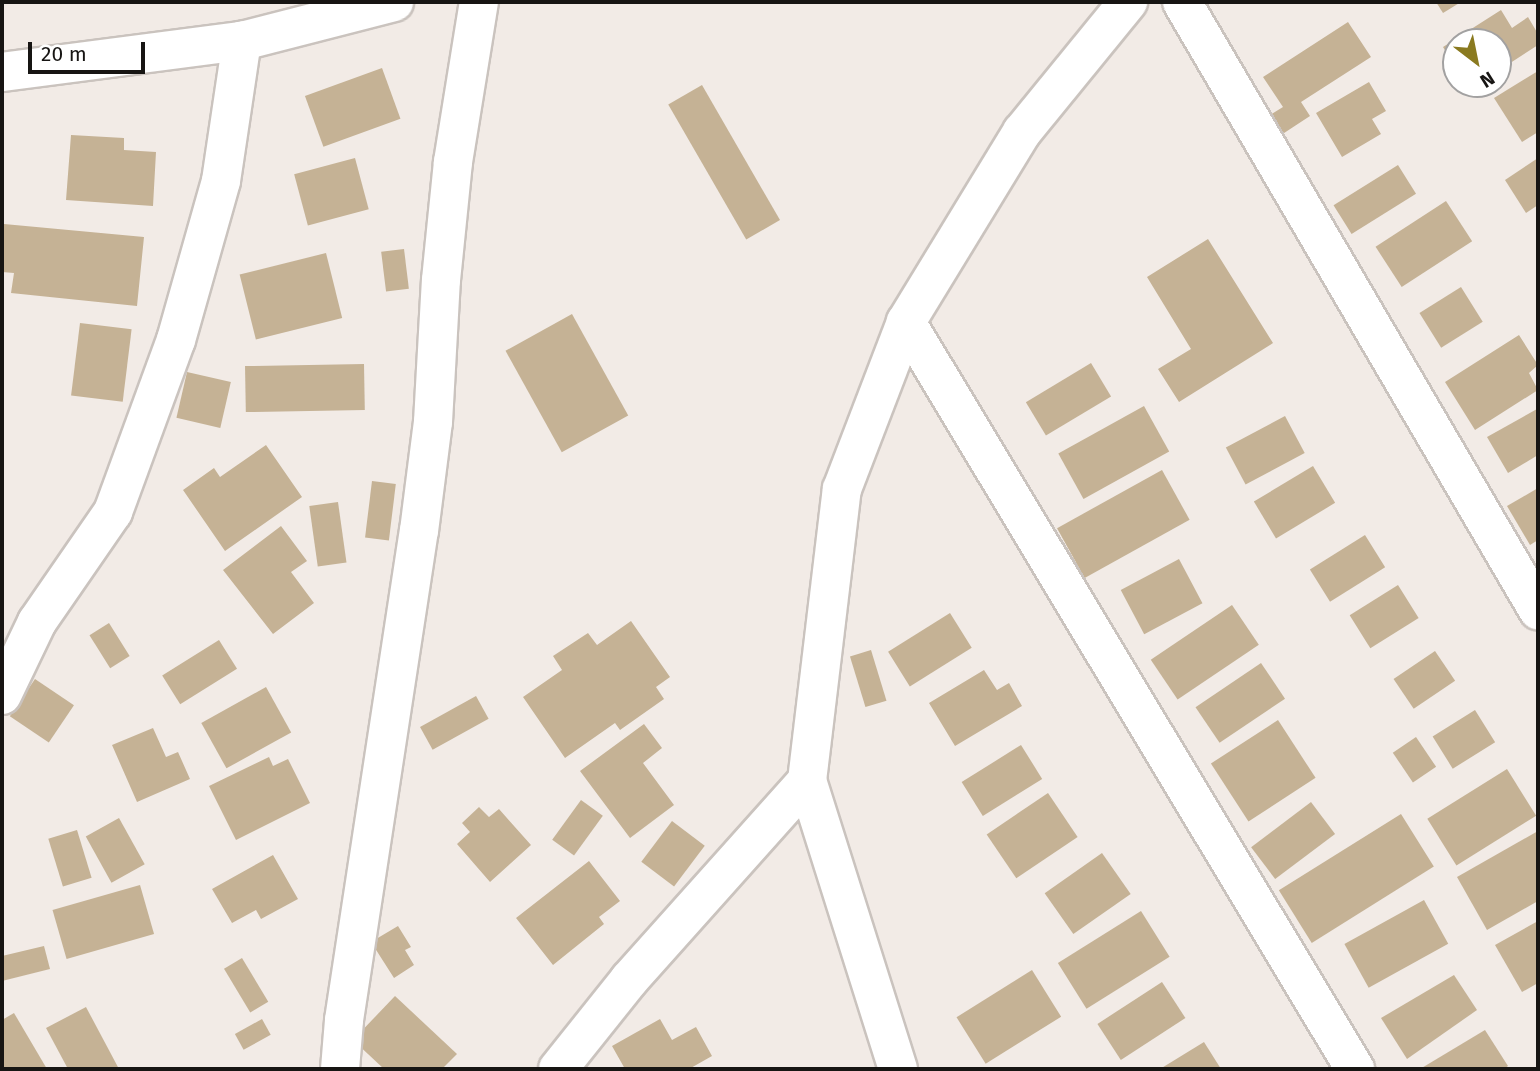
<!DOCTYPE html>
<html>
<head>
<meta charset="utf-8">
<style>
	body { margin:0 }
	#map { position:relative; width:1540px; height:1071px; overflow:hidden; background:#f2ebe6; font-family:"Fira Sans",sans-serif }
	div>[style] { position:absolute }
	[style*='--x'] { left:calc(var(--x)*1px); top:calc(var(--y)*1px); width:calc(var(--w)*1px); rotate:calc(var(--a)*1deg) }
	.building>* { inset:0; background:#c5b295; transform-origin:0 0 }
	.roads { filter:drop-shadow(2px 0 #cac3be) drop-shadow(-2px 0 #cac3be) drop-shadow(0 2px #cac3be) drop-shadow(0 -2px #cac3be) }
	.minor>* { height:38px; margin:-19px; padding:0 19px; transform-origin:19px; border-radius:19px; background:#fff }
	.tertiary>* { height:38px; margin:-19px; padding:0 19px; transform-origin:19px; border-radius:19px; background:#fff }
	span { translate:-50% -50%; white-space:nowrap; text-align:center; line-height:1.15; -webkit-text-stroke:5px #fff; paint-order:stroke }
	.frame { position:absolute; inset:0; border:4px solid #171513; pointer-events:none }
	.north { position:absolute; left:1442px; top:28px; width:70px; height:70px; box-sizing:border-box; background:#fff; border:2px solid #a2a1a1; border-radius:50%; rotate:148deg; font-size:19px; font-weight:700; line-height:28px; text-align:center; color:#171513 }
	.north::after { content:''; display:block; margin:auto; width:24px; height:32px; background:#8a7a20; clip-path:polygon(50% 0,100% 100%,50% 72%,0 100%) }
	.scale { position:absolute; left:28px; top:42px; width:117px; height:32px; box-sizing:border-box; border:4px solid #171513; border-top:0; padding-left:9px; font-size:21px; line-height:24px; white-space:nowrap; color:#171513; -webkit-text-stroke:5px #fff; paint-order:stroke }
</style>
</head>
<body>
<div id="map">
	<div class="building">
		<i style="clip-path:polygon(1436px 2px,1461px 2px,1443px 13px)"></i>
		<i style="clip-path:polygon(1501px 10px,1512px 28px,1528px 17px,1538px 34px,1538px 45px,1498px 71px,1498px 42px,1456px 42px,1456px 68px,1443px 47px)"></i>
		<i style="clip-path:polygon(1348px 22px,1371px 57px,1301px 102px,1310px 116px,1278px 137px,1265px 118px,1283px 107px,1263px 77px)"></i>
		<i style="left:382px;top:68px;width:54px;height:82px;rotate:70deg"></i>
		<i style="clip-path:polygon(1538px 71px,1538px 132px,1522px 142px,1494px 98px)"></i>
		<i style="clip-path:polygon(1369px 82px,1386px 111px,1372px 119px,1381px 134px,1342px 157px,1316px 113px)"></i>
		<i style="left:702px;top:85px;width:156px;height:39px;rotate:60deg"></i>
		<i style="clip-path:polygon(71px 135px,124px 138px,124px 150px,156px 152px,153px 206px,66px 200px)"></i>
		<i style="left:355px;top:158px;width:53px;height:63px;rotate:75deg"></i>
		<i style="clip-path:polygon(1538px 158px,1538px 205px,1526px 213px,1505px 180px)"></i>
		<i style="left:1398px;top:165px;width:34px;height:76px;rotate:58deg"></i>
		<i style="left:1446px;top:201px;width:48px;height:84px;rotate:57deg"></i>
		<i style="clip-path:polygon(4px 224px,144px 237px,137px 306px,11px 293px,14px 273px,2px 272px)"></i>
		<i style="clip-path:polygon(1208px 239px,1273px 343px,1179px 402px,1158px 369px,1191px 349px,1147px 277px)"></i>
		<i style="left:404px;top:249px;width:40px;height:23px;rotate:83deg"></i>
		<i style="left:326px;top:253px;width:67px;height:89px;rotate:76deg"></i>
		<i style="left:1461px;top:287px;width:41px;height:49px;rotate:58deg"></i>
		<i style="left:572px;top:314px;width:116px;height:76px;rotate:61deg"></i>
		<i style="left:80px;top:323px;width:52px;height:73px;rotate:7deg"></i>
		<i style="clip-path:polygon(1519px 335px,1538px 365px,1529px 373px,1538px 390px,1475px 430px,1445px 382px)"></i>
		<i style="left:1091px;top:363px;width:39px;height:76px;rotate:59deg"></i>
		<i style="left:364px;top:364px;width:46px;height:119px;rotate:89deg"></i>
		<i style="left:187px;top:372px;width:45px;height:47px;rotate:13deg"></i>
		<i style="left:1144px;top:406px;width:52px;height:98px;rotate:61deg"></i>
		<i style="clip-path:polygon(1537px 409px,1538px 455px,1508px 473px,1487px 437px)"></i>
		<i style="left:1285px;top:416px;width:42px;height:67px;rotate:62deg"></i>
		<i style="clip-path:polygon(266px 445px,302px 497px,225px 551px,183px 490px,214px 468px,220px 477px)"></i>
		<i style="left:1313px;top:466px;width:43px;height:69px;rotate:59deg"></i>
		<i style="left:1162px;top:470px;width:57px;height:120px;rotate:61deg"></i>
		<i style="left:372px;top:481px;width:24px;height:57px;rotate:7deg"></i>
		<i style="clip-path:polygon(1538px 488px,1538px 540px,1530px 545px,1507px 506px)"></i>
		<i style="left:338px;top:502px;width:61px;height:29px;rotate:82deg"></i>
		<i style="clip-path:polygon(281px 526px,307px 561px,291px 572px,314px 603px,273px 634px,223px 570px)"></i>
		<i style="left:1365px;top:535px;width:38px;height:65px;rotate:58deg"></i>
		<i style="left:1179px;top:559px;width:50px;height:66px;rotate:62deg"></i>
		<i style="left:1398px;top:585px;width:39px;height:57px;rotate:58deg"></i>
		<i style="left:1232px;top:605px;width:48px;height:98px;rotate:56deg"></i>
		<i style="left:950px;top:613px;width:41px;height:73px;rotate:58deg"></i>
		<i style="clip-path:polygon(631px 621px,670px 677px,656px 687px,664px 699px,620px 730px,615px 723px,565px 758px,523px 697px,562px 670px,553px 656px,588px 633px,597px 645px)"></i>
		<i style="left:109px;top:623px;width:39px;height:23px;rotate:58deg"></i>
		<i style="left:219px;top:640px;width:34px;height:67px;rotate:58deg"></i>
		<i style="left:871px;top:650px;width:53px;height:22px;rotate:73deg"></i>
		<i style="left:1435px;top:651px;width:36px;height:50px;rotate:56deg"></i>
		<i style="left:1261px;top:663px;width:43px;height:79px;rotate:56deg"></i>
		<i style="clip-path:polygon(984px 670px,997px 690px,1009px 683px,1022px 706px,955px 746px,929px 703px)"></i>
		<i style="left:35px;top:679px;width:47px;height:45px;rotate:34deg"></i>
		<i style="left:266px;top:687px;width:52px;height:74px;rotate:61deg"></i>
		<i style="left:476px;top:696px;width:26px;height:64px;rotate:61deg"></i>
		<i style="left:1475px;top:710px;width:38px;height:50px;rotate:58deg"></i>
		<i style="left:1278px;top:720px;width:69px;height:80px;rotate:57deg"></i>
		<i style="clip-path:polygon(644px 724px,662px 748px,643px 763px,674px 805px,630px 838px,580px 771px)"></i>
		<i style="clip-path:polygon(153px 728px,166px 757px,178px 752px,190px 779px,137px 802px,112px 745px)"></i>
		<i style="left:1416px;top:737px;width:36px;height:28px;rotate:56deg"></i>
		<i style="left:1021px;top:745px;width:40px;height:70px;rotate:58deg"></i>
		<i style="clip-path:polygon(269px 757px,273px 766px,288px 759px,310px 803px,236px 840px,209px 786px)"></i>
		<i style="left:1507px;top:769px;width:55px;height:94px;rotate:58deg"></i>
		<i style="left:1048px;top:793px;width:53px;height:74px;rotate:56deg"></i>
		<i style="left:581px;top:800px;width:27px;height:49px;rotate:36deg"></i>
		<i style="left:1311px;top:802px;width:40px;height:75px;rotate:53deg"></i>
		<i style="clip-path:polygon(479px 807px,489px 817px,499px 809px,531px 845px,490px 882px,457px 844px,470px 832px,462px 823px)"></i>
		<i style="left:1401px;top:814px;width:62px;height:144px;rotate:58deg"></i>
		<i style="left:119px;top:818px;width:53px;height:38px;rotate:61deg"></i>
		<i style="left:672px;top:821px;width:41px;height:51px;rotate:37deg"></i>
		<i style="left:77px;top:830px;width:50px;height:30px;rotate:73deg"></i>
		<i style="clip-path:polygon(1538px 831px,1538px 901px,1487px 930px,1457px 877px)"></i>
		<i style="left:1102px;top:853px;width:50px;height:70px;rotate:55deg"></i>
		<i style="clip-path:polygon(273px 855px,298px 899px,261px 919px,256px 910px,232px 923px,212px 889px)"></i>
		<i style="clip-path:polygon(589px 861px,620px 901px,599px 917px,604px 924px,553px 965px,516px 918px)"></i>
		<i style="left:140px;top:885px;width:51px;height:91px;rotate:74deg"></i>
		<i style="left:1424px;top:900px;width:50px;height:91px;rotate:61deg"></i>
		<i style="left:1141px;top:911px;width:54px;height:98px;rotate:58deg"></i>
		<i style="clip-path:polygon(1538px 921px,1538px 983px,1522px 992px,1495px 945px)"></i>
		<i style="clip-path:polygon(398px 926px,411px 947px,405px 950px,414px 965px,394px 978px,371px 942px)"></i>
		<i style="clip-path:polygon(44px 946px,50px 969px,2px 981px,2px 956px)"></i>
		<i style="left:242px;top:958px;width:51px;height:21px;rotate:59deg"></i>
		<i style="left:1032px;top:970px;width:55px;height:89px;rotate:58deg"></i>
		<i style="clip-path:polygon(1454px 975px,1477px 1010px,1407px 1059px,1381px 1018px)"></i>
		<i style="left:1162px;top:982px;width:43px;height:77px;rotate:57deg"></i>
		<i style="clip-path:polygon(395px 996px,457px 1054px,442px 1069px,384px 1069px,353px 1040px)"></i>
		<i style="clip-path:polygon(86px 1007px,119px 1069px,68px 1069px,46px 1028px)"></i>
		<i style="clip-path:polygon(14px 1013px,47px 1069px,2px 1069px,2px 1020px)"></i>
		<i style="left:262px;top:1019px;width:18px;height:31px;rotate:61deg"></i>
		<i style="clip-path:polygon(660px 1019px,672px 1040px,696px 1027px,712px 1056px,689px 1069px,625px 1069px,612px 1046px)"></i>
		<i style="clip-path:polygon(1485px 1030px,1508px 1066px,1504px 1069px,1420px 1069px)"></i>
		<i style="clip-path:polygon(1204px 1042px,1221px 1069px,1160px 1069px)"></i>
	</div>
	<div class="roads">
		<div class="minor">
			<i style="--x:1182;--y:2;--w:705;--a:59.65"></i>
			<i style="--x:2;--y:72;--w:242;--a:-7.4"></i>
			<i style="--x:242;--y:41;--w:157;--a:-14.4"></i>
			<i style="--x:906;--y:322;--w:872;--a:58.99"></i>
			<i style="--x:2;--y:695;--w:81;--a:-64.4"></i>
			<i style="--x:37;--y:622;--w:134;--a:-55.4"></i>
			<i style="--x:113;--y:512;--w:183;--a:-69.9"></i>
			<i style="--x:176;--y:340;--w:165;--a:-74.2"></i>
			<i style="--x:221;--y:181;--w:142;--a:-81.5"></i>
			<i style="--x:340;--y:1069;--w:49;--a:-85.3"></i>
			<i style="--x:344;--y:1020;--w:495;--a:-81.3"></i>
			<i style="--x:419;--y:531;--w:110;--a:-82.7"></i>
			<i style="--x:433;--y:422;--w:142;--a:-86.8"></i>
			<i style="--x:441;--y:280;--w:119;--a:-84.2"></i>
			<i style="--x:453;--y:162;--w:162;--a:-80.8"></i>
			<i style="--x:558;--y:1069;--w:114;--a:-51.4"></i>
			<i style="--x:629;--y:980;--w:267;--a:-48.2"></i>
		</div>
		<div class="tertiary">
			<i style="--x:898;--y:1069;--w:302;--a:-107.5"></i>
			<i style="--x:807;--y:781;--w:294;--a:-83.2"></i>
			<i style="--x:842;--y:489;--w:179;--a:-69"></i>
			<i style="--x:906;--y:322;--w:223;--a:-58.6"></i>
			<i style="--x:1022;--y:132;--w:168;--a:-50.8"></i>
		</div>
	</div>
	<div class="frame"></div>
	<div class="north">N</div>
	<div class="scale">20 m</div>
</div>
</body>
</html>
